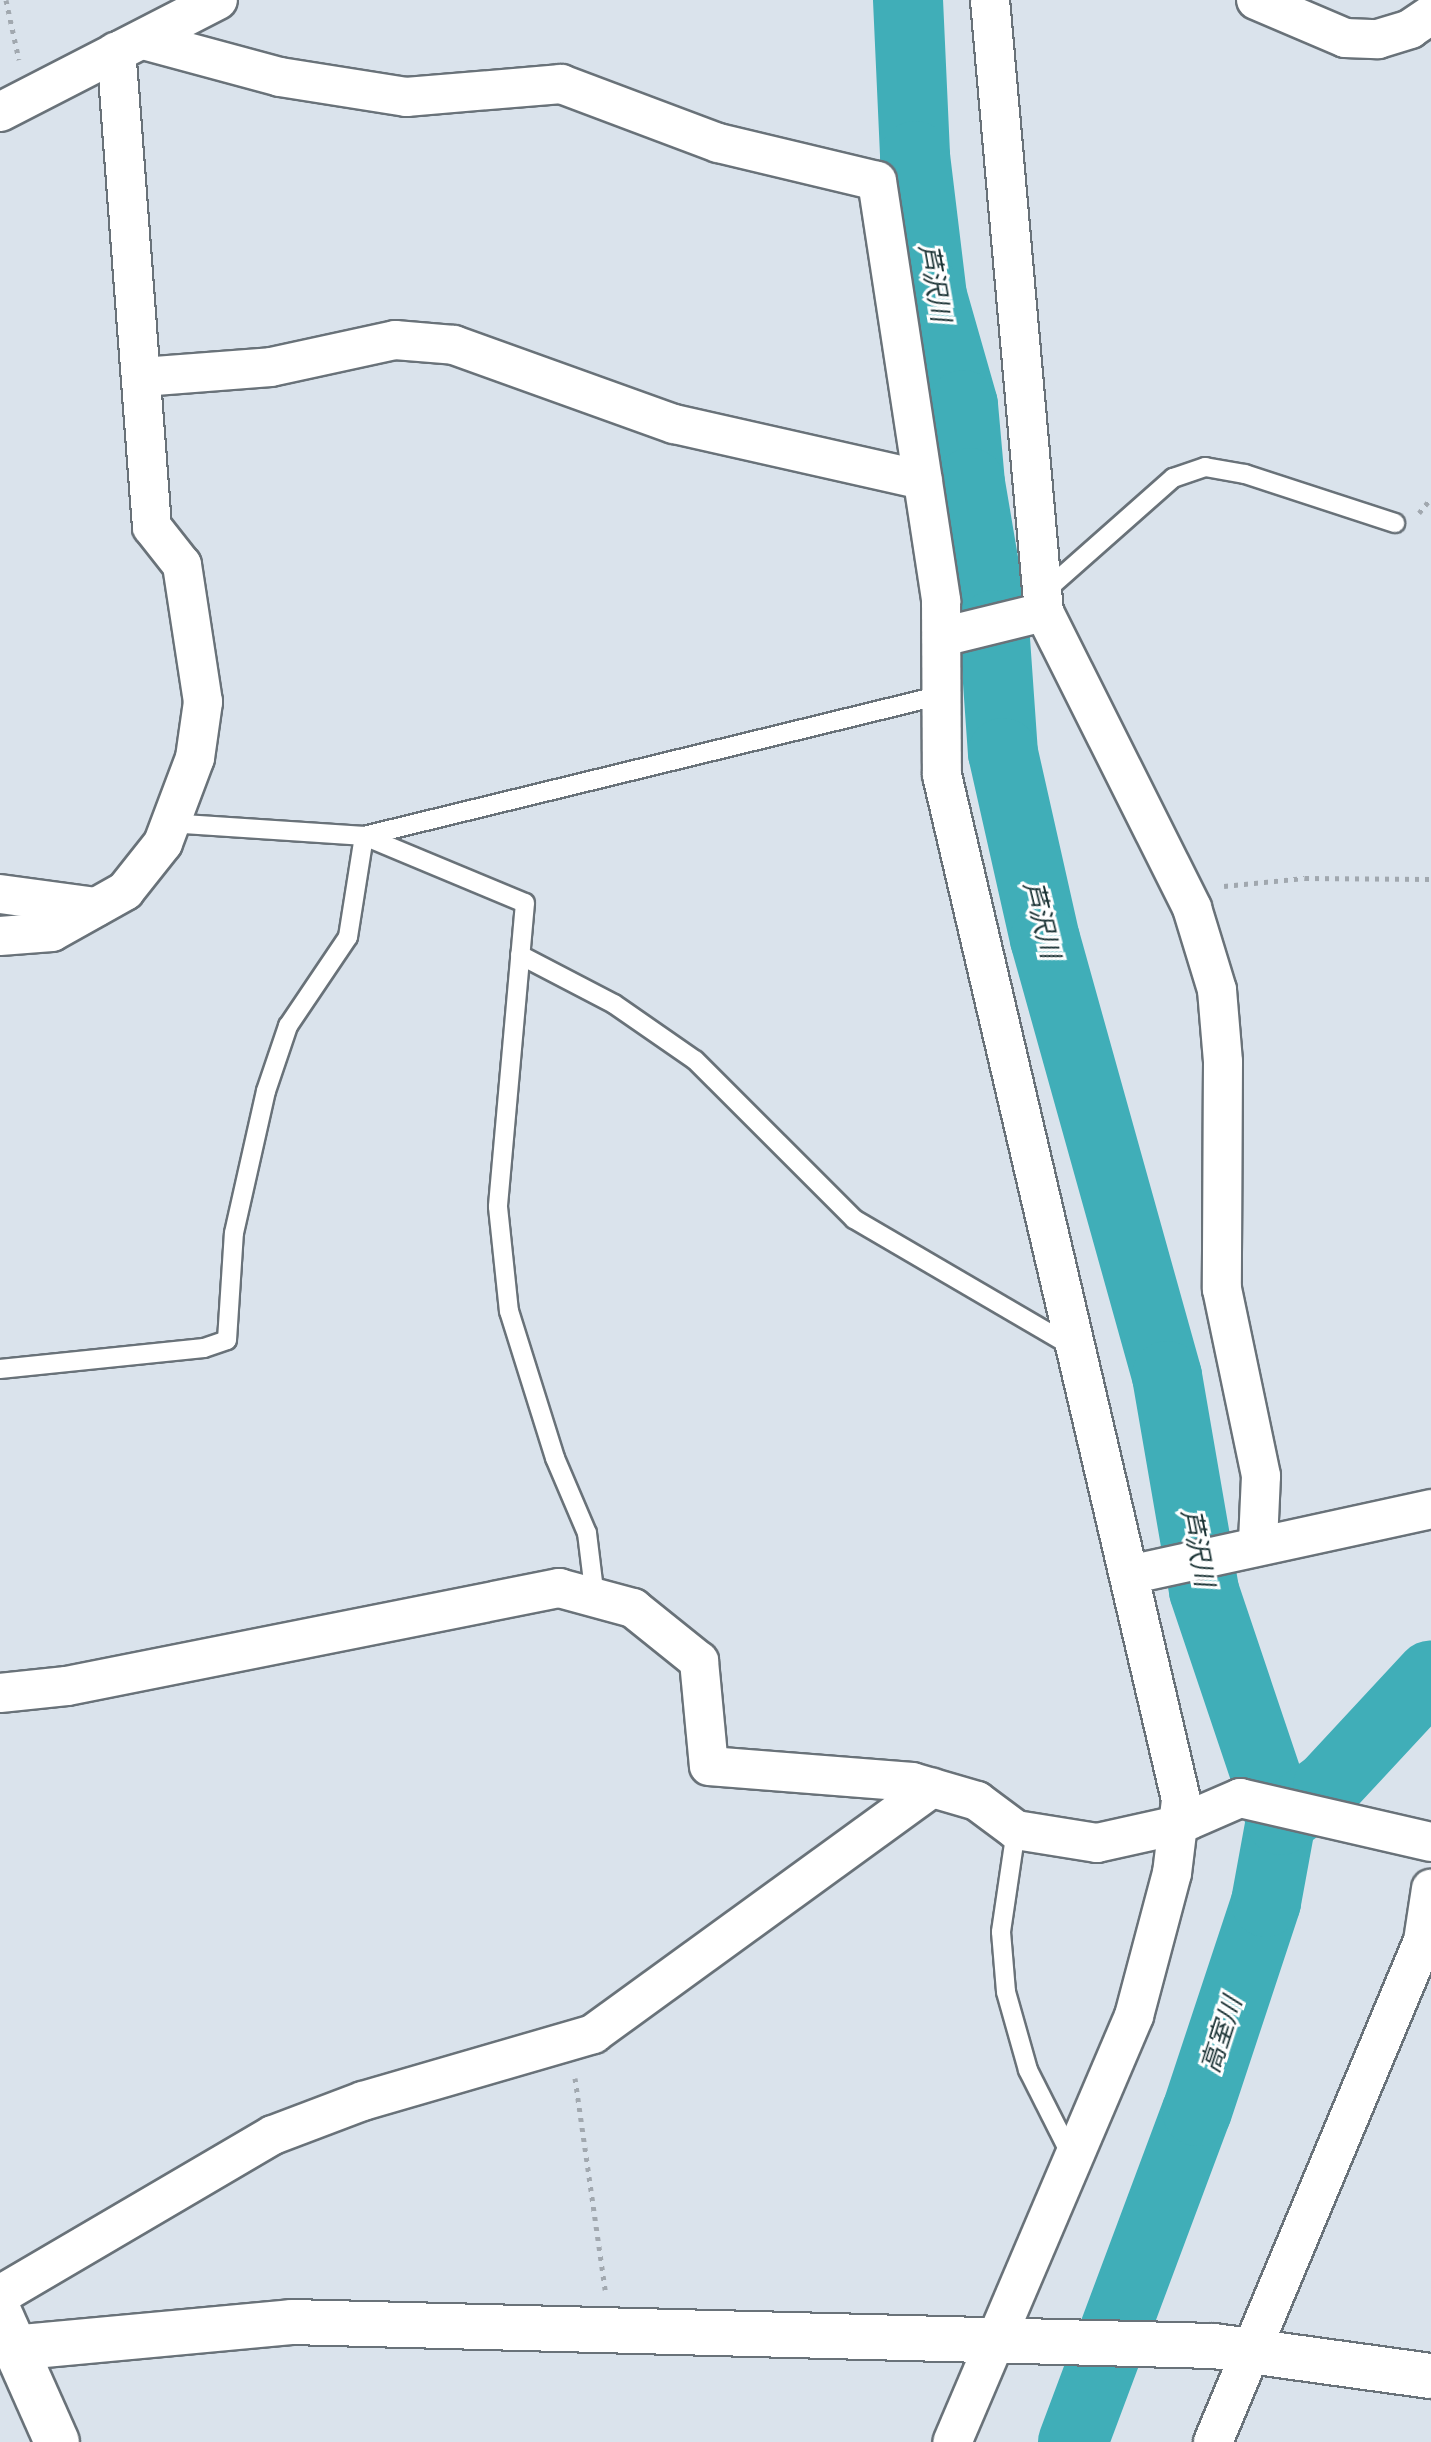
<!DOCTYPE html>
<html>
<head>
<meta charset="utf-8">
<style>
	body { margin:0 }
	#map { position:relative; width:1431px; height:2442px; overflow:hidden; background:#dae3ec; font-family:Rubik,"Noto Sans JP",sans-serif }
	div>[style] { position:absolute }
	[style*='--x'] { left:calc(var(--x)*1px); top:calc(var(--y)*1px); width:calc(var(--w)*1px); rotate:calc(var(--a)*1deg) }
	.river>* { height:70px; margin:-35px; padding:0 35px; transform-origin:35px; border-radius:35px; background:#40aeb8 }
	.path>* { height:5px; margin-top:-2.5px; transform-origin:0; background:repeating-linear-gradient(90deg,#a1a8af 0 4px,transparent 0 10px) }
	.roads { filter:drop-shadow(2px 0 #697279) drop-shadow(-2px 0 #697279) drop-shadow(0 2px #697279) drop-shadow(0 -2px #697279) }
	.service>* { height:18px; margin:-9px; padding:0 9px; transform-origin:9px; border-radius:9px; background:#fff }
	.minor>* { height:38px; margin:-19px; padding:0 19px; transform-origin:19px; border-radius:19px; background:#fff }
	.tertiary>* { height:44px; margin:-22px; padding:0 22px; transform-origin:22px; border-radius:22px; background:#fff }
	.secondary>* { height:44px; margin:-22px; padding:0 22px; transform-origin:22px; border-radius:22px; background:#fff }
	span { translate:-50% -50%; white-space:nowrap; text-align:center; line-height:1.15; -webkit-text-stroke:6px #fff; paint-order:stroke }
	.water-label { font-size:26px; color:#1c3436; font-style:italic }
</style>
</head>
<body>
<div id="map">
	<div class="river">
		<i style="--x:908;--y:0;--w:156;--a:87.4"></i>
		<i style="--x:915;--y:156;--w:141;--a:83.1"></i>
		<i style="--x:932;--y:296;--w:113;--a:74.1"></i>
		<i style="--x:963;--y:405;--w:78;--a:84.9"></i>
		<i style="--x:970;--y:483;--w:144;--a:80.4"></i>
		<i style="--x:994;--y:625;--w:128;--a:86"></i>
		<i style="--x:1003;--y:753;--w:191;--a:77.3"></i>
		<i style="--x:1045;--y:939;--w:454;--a:74.4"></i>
		<i style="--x:1167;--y:1376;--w:218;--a:80.2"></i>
		<i style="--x:1204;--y:1591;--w:242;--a:71.4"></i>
		<i style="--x:1073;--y:2442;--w:353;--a:-69.5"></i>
		<i style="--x:1197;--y:2111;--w:220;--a:-71.7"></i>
		<i style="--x:1266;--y:1902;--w:83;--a:-79.6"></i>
		<i style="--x:1281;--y:1820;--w:58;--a:-35.9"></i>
		<i style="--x:1328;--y:1786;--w:151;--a:-47.1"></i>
	</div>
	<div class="path">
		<i style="--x:6;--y:0;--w:61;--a:77.8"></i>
		<i style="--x:1419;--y:513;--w:19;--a:-51"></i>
		<i style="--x:1224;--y:886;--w:81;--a:-5.6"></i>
		<i style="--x:1305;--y:878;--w:126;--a:0.5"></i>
		<i style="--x:575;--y:2078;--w:214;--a:81.9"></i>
	</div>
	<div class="roads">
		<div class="service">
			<i style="--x:1043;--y:593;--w:174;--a:-41.5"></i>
			<i style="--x:1173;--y:478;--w:34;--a:-19"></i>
			<i style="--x:1205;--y:467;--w:41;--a:9.9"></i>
			<i style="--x:1245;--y:474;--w:158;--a:18.1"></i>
			<i style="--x:170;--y:823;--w:194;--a:3.8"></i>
			<i style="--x:364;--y:836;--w:595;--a:-13.71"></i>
			<i style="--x:520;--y:955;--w:106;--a:27.5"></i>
			<i style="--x:614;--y:1004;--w:98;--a:34.7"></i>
			<i style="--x:695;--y:1060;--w:225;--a:45"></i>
			<i style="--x:854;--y:1219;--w:254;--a:30.3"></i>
			<i style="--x:0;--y:1369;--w:205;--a:-5.9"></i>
			<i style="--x:204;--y:1348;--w:24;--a:-19"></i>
			<i style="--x:227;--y:1340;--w:107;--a:-86.3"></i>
			<i style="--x:234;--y:1233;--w:146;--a:-77.3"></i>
			<i style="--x:266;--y:1091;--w:69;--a:-71.3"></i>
			<i style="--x:288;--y:1026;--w:107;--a:-56"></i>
			<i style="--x:348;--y:937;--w:102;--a:-81"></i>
			<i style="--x:364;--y:836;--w:174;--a:22.6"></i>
			<i style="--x:525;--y:903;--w:305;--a:95.1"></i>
			<i style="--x:498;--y:1207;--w:105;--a:84"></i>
			<i style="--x:509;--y:1311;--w:154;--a:72.6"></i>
			<i style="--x:555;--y:1458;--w:82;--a:66.9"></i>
			<i style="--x:587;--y:1533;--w:65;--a:83"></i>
			<i style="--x:1016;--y:1830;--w:103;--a:98.4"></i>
			<i style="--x:1001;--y:1932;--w:60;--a:85.2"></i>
			<i style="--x:1006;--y:1992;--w:81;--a:74.2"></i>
			<i style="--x:1028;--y:2070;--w:97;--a:63.2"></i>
		</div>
		<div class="minor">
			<i style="--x:990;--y:0;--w:614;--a:84.96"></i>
			<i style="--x:1044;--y:612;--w:331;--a:63.4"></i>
			<i style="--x:1192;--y:908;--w:86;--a:73"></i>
			<i style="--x:1217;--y:990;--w:72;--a:85.2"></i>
			<i style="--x:1223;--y:1062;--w:227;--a:90.3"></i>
			<i style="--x:1222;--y:1289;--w:191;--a:78.2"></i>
			<i style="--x:1261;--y:1476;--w:67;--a:92.6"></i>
			<i style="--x:1256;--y:0;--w:97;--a:23.1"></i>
			<i style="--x:1345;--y:38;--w:33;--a:2"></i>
			<i style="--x:1378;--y:39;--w:34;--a:-17"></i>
			<i style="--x:1410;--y:29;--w:25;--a:-34"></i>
			<i style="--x:143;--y:40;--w:142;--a:15.1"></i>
			<i style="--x:280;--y:77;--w:128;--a:9"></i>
			<i style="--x:406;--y:97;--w:156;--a:-4.8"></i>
			<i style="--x:561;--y:84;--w:168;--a:20.6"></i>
			<i style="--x:718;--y:143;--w:163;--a:13.4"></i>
			<i style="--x:877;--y:181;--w:425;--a:81.3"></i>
			<i style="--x:941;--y:601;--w:174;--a:89.7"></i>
			<i style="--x:942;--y:775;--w:1052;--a:76.87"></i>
			<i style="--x:1181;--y:1800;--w:74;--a:97"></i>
			<i style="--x:1172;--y:1873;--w:148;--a:104.9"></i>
			<i style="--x:1134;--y:2016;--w:463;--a:113.1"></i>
			<i style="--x:0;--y:112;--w:245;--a:-27.2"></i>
			<i style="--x:142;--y:377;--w:129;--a:-4.4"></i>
			<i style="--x:271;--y:367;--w:127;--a:-12.3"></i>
			<i style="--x:395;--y:340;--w:59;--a:4.8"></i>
			<i style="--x:454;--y:345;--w:234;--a:19.8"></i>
			<i style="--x:674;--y:424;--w:255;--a:12.7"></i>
			<i style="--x:942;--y:637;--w:105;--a:-13.8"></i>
			<i style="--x:0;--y:894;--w:97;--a:7.7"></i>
			<i style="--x:0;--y:936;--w:52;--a:-4.4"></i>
			<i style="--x:52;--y:932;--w:84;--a:-29.3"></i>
			<i style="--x:125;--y:891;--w:61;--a:-51.6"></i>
			<i style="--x:163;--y:843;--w:91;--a:-69.4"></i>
			<i style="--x:195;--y:758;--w:57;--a:-81.9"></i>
			<i style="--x:203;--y:702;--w:139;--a:-98.7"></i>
			<i style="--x:182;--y:565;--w:48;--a:-128.3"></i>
			<i style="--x:152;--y:527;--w:477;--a:-94.3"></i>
			<i style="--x:1129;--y:1575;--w:309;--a:-12.3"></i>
			<i style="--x:0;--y:1693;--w:67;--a:-6"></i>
			<i style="--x:67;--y:1686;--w:502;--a:-11.27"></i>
			<i style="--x:559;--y:1588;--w:77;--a:15.1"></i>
			<i style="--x:633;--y:1608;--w:85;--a:38.8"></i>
			<i style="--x:699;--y:1661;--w:105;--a:84.6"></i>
			<i style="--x:709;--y:1766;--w:204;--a:4.5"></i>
			<i style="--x:912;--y:1782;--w:68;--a:16.3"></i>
			<i style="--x:977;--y:1801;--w:49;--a:36.6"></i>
			<i style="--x:1016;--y:1830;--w:82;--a:9.1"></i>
			<i style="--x:1097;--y:1843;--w:83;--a:-12.5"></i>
			<i style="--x:1178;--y:1825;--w:68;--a:-23.5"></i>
			<i style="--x:1240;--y:1798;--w:196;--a:13"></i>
			<i style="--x:0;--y:2295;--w:316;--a:-30.4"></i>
			<i style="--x:273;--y:2135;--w:96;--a:-20.7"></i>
			<i style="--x:363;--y:2101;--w:240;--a:-16.2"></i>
			<i style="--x:593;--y:2034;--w:419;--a:-36"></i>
			<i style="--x:1213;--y:2442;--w:543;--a:-67.26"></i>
			<i style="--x:1423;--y:1941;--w:53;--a:-81.3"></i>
		</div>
		<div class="tertiary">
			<i style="--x:12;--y:2348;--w:280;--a:-5.3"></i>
			<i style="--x:291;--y:2322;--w:923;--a:1.49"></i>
			<i style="--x:1214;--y:2346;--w:219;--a:7.9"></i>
		</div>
		<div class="secondary">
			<i style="--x:0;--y:2314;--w:140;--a:66"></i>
		</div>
	</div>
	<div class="water-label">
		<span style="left:934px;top:283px;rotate:80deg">芦沢川</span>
		<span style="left:1041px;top:920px;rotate:76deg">芦沢川</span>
		<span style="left:1197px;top:1548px;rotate:79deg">芦沢川</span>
		<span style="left:1222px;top:2035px;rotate:-72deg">高室川</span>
	</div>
</div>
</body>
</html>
